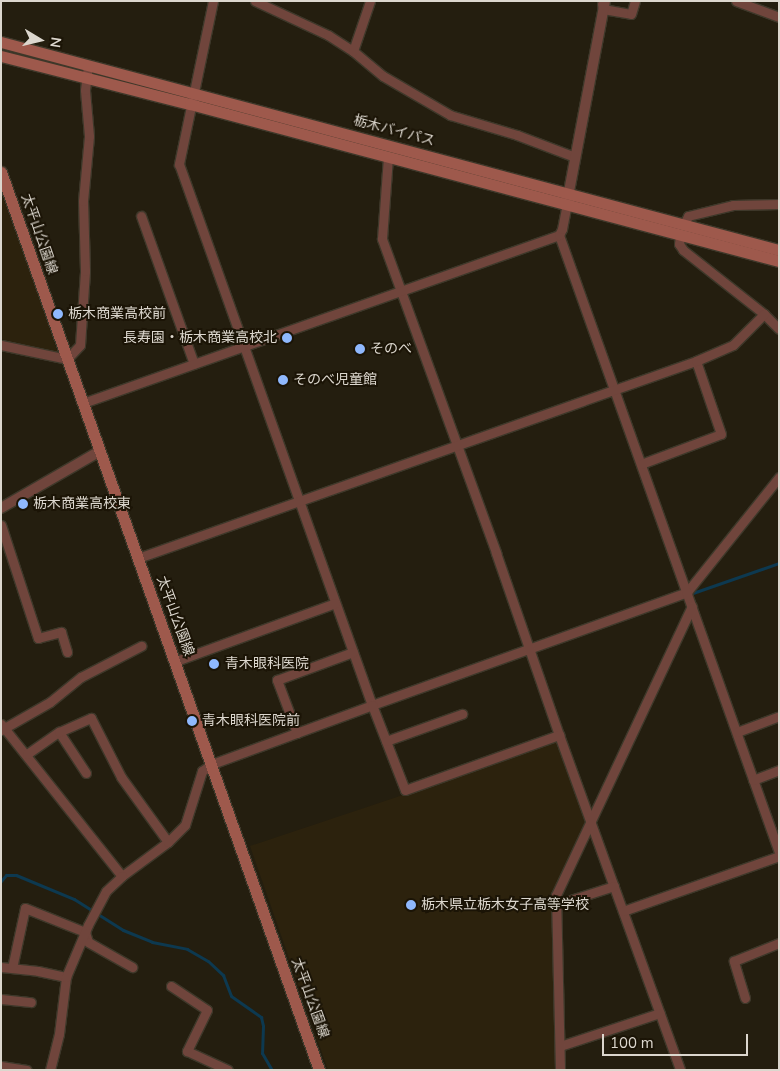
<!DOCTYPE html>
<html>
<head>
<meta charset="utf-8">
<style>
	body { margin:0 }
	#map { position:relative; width:780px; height:1071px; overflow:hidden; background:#241e0f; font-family:"Nunito Sans","Noto Sans JP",sans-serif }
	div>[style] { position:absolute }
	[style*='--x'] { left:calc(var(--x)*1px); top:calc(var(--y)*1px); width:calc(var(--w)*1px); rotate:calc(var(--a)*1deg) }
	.built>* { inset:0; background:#2c220d }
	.stream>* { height:3px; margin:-1.5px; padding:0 1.5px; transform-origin:1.5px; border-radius:1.5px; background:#0d3950 }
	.roads { filter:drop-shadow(1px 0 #3e382a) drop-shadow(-1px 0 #3e382a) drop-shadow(0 1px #3e382a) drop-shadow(0 -1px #3e382a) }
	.minor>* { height:9px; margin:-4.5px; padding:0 4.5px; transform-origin:4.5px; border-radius:4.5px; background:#70453c }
	.tertiary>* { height:10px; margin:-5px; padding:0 5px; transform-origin:5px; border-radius:5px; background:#70453c }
	.secondary>* { height:11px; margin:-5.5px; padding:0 5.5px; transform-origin:5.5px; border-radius:5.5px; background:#9e594c }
	.dots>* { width:14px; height:14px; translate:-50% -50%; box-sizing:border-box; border:2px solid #1b1406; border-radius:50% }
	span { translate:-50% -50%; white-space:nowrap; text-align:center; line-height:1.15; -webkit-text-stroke:4px #1b1406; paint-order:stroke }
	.street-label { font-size:14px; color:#dcd7ce }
	.poi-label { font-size:14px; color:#dcd7ce }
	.left { translate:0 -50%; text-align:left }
	.right { translate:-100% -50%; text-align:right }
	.frame { position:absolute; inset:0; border:2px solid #dcd7ce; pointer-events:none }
	.north { position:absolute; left:15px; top:15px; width:50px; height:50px; -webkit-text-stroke:4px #1b1406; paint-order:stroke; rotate:99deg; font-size:14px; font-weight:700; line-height:20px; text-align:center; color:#dcd7ce }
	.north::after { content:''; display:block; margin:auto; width:18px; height:22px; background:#dcd7ce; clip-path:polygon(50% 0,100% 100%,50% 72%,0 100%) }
	.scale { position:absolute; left:602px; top:1034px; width:146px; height:22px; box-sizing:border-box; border:2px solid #dcd7ce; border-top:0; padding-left:6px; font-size:15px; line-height:18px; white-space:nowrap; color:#dcd7ce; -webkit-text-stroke:4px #1b1406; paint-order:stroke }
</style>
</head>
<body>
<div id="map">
	<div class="built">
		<i style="clip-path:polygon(1px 192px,37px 291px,58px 353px,1px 339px)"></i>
		<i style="clip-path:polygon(553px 740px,558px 741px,587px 819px,552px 914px,555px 1070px,328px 1070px,250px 846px,403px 795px)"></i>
	</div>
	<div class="stream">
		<i style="--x:687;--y:595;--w:97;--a:-19.2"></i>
		<i style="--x:1;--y:881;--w:8;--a:-50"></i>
		<i style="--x:6;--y:875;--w:10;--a:0"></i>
		<i style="--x:16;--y:875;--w:63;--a:22.5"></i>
		<i style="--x:74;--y:899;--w:58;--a:32.3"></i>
		<i style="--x:123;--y:930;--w:31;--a:22"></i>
		<i style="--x:152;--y:942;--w:36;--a:11"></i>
		<i style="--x:187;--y:949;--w:24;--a:30"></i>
		<i style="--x:208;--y:961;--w:21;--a:43"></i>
		<i style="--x:223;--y:975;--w:22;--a:69"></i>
		<i style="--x:231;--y:996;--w:37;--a:35"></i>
		<i style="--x:261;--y:1017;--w:9;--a:77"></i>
		<i style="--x:263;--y:1026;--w:27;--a:92"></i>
		<i style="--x:262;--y:1053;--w:20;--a:60"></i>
	</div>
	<div class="roads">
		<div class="minor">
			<i style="--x:213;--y:1;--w:167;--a:101.8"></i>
			<i style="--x:179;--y:164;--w:574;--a:70.37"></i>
			<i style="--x:372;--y:705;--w:335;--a:-19.7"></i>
			<i style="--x:687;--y:592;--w:147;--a:-51.3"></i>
			<i style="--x:255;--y:1;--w:81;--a:25"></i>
			<i style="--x:328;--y:35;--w:30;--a:33"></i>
			<i style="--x:353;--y:51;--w:39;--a:40"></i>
			<i style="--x:383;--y:76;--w:78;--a:30.2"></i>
			<i style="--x:450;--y:115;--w:70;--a:16.6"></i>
			<i style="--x:517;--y:135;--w:62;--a:20.8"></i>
			<i style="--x:736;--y:1;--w:46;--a:20.4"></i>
			<i style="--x:602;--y:4;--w:5;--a:79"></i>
			<i style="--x:603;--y:9;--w:28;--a:10"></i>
			<i style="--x:631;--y:14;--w:14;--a:-73"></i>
			<i style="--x:353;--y:51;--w:53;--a:-71.2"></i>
			<i style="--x:388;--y:157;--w:82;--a:94.2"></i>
			<i style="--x:382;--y:239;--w:334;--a:70"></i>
			<i style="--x:496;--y:553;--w:193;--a:70.9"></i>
			<i style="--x:559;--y:735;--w:356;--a:70.1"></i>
			<i style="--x:141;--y:216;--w:157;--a:70.3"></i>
			<i style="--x:684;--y:224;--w:9;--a:-63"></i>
			<i style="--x:688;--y:216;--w:46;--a:-13.7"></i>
			<i style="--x:733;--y:205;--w:46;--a:-1.2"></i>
			<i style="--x:559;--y:235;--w:655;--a:70.38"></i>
			<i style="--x:680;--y:235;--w:9;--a:96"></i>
			<i style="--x:679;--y:244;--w:7;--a:56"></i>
			<i style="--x:683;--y:250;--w:103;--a:38.3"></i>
			<i style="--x:764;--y:314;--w:21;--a:45"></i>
			<i style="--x:1;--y:345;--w:67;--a:12"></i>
			<i style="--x:67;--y:359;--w:19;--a:-47"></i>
			<i style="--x:80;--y:345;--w:74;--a:-86.1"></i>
			<i style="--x:85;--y:271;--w:70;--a:-91.6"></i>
			<i style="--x:83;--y:201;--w:65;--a:-84.7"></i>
			<i style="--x:89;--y:136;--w:46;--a:-95"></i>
			<i style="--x:85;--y:90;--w:24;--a:-83"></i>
			<i style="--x:83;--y:403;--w:505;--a:-19.44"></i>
			<i style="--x:559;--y:235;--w:7;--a:-63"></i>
			<i style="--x:562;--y:229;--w:25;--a:-79"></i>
			<i style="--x:641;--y:464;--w:85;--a:-20.6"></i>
			<i style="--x:721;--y:434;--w:77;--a:-108.9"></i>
			<i style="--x:1;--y:525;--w:119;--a:71.9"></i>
			<i style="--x:38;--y:638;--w:24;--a:-15"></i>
			<i style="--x:61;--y:632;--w:21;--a:73"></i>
			<i style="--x:138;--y:558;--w:592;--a:-19.45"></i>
			<i style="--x:696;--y:361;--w:40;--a:-23.4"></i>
			<i style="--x:733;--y:345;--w:44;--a:-45"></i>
			<i style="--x:176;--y:661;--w:169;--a:-20"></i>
			<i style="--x:1;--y:724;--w:194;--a:51.5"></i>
			<i style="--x:122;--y:876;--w:57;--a:-36.5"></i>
			<i style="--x:168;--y:842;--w:24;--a:-45"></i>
			<i style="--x:185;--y:825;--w:57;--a:-72.5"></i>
			<i style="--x:202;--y:771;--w:12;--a:-35"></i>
			<i style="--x:212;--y:764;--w:171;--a:-20.2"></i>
			<i style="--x:372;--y:705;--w:91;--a:68.8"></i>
			<i style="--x:405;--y:790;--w:164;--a:-19.7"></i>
			<i style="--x:1;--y:730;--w:56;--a:-29.7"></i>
			<i style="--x:50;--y:702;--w:40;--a:-39"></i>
			<i style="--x:81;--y:677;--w:68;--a:-27.3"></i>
			<i style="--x:59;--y:732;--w:49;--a:56.6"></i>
			<i style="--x:737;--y:732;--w:43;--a:-20.6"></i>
			<i style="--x:297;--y:733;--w:57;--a:-110.7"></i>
			<i style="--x:277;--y:680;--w:81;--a:-20.2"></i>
			<i style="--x:386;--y:741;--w:81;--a:-19.6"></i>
			<i style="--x:27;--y:754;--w:39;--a:-35"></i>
			<i style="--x:59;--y:732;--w:35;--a:-24"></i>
			<i style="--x:91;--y:718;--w:66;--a:63"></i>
			<i style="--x:121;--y:777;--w:80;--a:54.1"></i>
			<i style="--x:753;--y:780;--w:28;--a:-21"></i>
			<i style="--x:555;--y:905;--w:62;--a:-17.9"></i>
			<i style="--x:623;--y:911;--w:165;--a:-19.4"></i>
			<i style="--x:1;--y:967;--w:37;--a:6"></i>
			<i style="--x:38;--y:971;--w:29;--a:12"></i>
			<i style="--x:12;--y:968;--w:61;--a:-77.8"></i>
			<i style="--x:25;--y:908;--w:65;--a:21.8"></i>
			<i style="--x:85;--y:932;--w:10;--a:73"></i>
			<i style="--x:88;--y:942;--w:51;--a:29.6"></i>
			<i style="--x:171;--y:986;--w:43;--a:33.7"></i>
			<i style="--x:207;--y:1010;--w:46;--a:116"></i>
			<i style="--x:187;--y:1051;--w:45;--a:24.9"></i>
			<i style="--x:745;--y:998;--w:39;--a:-107"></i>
			<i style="--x:734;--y:961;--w:48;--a:-21.8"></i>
			<i style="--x:1;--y:999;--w:30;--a:6"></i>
			<i style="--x:560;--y:1046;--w:105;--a:-18.3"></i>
			<i style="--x:1;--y:1066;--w:26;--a:9"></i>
			<i style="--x:50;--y:1070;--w:37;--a:-76"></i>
			<i style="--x:59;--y:1034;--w:57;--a:-83"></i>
			<i style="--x:66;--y:977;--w:56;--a:-67.1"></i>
			<i style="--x:88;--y:925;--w:38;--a:-62"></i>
			<i style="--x:106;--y:891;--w:22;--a:-43"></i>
			<i style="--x:560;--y:1070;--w:175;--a:-91.3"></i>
			<i style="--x:556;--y:895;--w:319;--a:-64.8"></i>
		</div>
		<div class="tertiary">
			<i style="--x:567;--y:202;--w:205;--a:-79.3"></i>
			<i style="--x:1;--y:508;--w:114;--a:-29.9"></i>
		</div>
		<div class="secondary">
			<i style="--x:1;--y:42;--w:805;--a:14.97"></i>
			<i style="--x:1;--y:56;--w:195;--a:14.3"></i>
			<i style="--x:190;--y:104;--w:610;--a:14.93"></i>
			<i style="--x:1;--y:172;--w:953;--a:70.5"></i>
		</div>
	</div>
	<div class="dots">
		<i style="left:58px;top:314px;background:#8fb8fd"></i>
		<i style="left:287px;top:338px;background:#8fb8fd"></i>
		<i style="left:360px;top:349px;background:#8fb8fd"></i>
		<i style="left:283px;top:380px;background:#8fb8fd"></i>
		<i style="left:23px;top:504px;background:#8fb8fd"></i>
		<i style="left:214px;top:664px;background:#8fb8fd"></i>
		<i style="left:192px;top:721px;background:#8fb8fd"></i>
		<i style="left:411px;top:905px;background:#8fb8fd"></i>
	</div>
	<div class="street-label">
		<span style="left:394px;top:131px;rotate:15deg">栃木バイパス</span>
		<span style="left:39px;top:234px;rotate:71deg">太平山公園線</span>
		<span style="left:175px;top:616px;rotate:70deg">太平山公園線</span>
		<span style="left:310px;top:998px;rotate:70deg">太平山公園線</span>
	</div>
	<div class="poi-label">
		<span class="left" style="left:68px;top:314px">栃木商業高校前</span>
		<span class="right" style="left:277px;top:338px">長寿園・栃木商業高校北</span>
		<span class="left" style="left:370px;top:349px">そのべ</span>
		<span class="left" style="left:293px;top:380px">そのべ児童館</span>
		<span class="left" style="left:33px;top:504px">栃木商業高校東</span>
		<span class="left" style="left:225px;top:664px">青木眼科医院</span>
		<span class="left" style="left:202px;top:721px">青木眼科医院前</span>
		<span class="left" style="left:421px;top:905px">栃木県立栃木女子高等学校</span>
	</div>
	<div class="frame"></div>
	<div class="north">N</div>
	<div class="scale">100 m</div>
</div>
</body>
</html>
